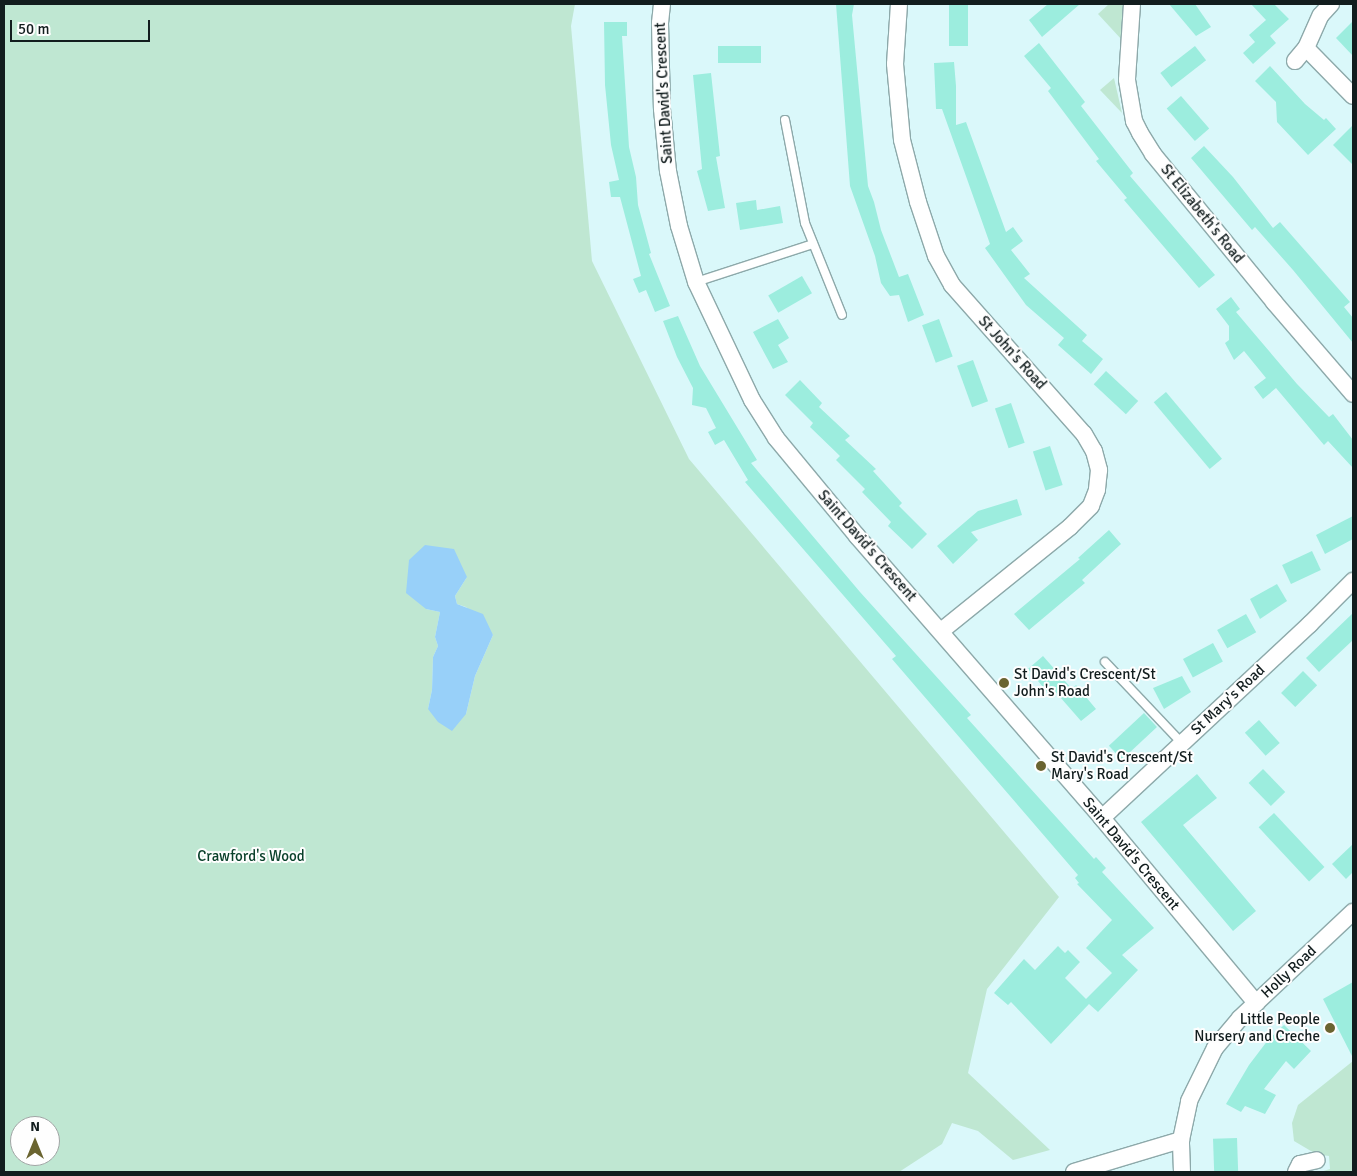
<!DOCTYPE html>
<html>
<head>
<meta charset="utf-8">
<style>
	body { margin:0 }
	#map { position:relative; width:1357px; height:1176px; overflow:hidden; background:#daf8fa; font-family:Signika,sans-serif }
	div>[style] { position:absolute }
	[style*='--x'] { left:calc(var(--x)*1px); top:calc(var(--y)*1px); width:calc(var(--w)*1px); rotate:calc(var(--a)*1deg) }
	.green>* { inset:0; background:#bfe7d2 }
	.water>* { inset:0; background:#98d0f9 }
	.building>* { inset:0; background:#9cedde; transform-origin:0 0 }
	.roads { filter:drop-shadow(1px 0 #8da9aa) drop-shadow(-1px 0 #8da9aa) drop-shadow(0 1px #8da9aa) drop-shadow(0 -1px #8da9aa) }
	.service>* { height:8px; margin:-4px; padding:0 4px; transform-origin:4px; border-radius:4px; background:#fff }
	.minor>* { height:16px; margin:-8px; padding:0 8px; transform-origin:8px; border-radius:8px; background:#fff }
	.dots>* { width:14px; height:14px; translate:-50% -50%; box-sizing:border-box; border:2px solid #fefefe; border-radius:50% }
	span { translate:-50% -50%; white-space:nowrap; text-align:center; line-height:1.15; -webkit-text-stroke:4px #fefefe; paint-order:stroke }
	.street-label { font-size:15px; color:#121d1e }
	.poi-label { font-size:15px; color:#121d1e }
	.left { translate:0 -50%; text-align:left }
	.right { translate:-100% -50%; text-align:right }
	.park-label { font-size:15px; color:#0a412b }
	.frame { position:absolute; inset:0; border:5px solid #121d1e; pointer-events:none }
	.north { position:absolute; left:10px; top:1116px; width:50px; height:50px; box-sizing:border-box; background:#fefefe; border:1px solid #a0a4a4; border-radius:50%; rotate:0deg; font-size:14px; font-weight:700; line-height:20px; text-align:center; color:#121d1e }
	.north::after { content:''; display:block; margin:auto; width:18px; height:22px; background:#6a6430; clip-path:polygon(50% 0,100% 100%,50% 72%,0 100%) }
	.scale { position:absolute; left:10px; top:20px; width:140px; height:22px; box-sizing:border-box; border:2px solid #121d1e; border-top:0; padding-left:6px; font-size:15px; line-height:18px; white-space:nowrap; color:#121d1e; -webkit-text-stroke:4px #fefefe; paint-order:stroke }
</style>
</head>
<body>
<div id="map">
	<div class="green">
		<i style="clip-path:polygon(evenodd,4px 4px,575px 4px,571px 26px,592px 261px,689px 459px,1059px 897px,987px 989px,968px 1073px,1050px 1150px,1013px 1160px,978px 1131px,952px 1123px,942px 1144px,899px 1172px,4px 1172px,4px 4px,467px 577px,455px 596px,457px 604px,466px 607px,493px 635px,475px 676px,466px 714px,428px 709px,432px 690px,433px 657px,438px 646px,435px 637px,440px 612px,426px 609px,467px 577px,4px 4px,20px 1126px,50px 1126px,50px 1156px,20px 1156px,20px 1126px)"></i>
		<i style="clip-path:polygon(1109px 4px,1125px 4px,1122px 40px,1098px 14px)"></i>
		<i style="clip-path:polygon(1114px 78px,1122px 113px,1100px 90px)"></i>
		<i style="clip-path:polygon(1353px 1061px,1353px 1172px,1320px 1172px,1330px 1169px,1329px 1156px,1316px 1154px,1294px 1141px,1292px 1123px,1298px 1105px)"></i>
	</div>
	<div class="water">
		<i style="clip-path:polygon(425px 545px,454px 549px,467px 577px,455px 596px,457px 604px,483px 614px,493px 635px,475px 676px,466px 714px,452px 731px,438px 722px,428px 709px,432px 690px,433px 657px,438px 646px,435px 637px,440px 612px,426px 609px,406px 593px,409px 560px)"></i>
	</div>
	<div class="building">
		<i style="clip-path:polygon(836px 4px,854px 4px,852px 15px,868px 186px,874px 202px,881px 230px,899px 277px,908px 274px,924px 315px,908px 322px,899px 295px,890px 296px,881px 283px,875px 256px,850px 186px)"></i>
		<i style="left:949px;top:4px;width:19px;height:42px"></i>
		<i style="clip-path:polygon(1048px 4px,1080px 4px,1042px 37px,1029px 20px)"></i>
		<i style="clip-path:polygon(1169px 4px,1195px 4px,1211px 27px,1196px 36px)"></i>
		<i style="clip-path:polygon(1251px 4px,1274px 4px,1289px 19px,1270px 36px,1276px 43px,1253px 64px,1243px 53px,1255px 42px,1249px 35px,1266px 20px)"></i>
		<i style="clip-path:polygon(1353px 21px,1353px 56px,1336px 38px)"></i>
		<i style="clip-path:polygon(604px 22px,627px 22px,627px 36px,622px 36px,629px 147px,636px 177px,638px 205px,651px 253px,649px 254px,670px 306px,655px 312px,646px 290px,639px 293px,633px 279px,641px 276px,620px 197px,611px 197px,609px 182px,619px 180px,611px 145px,605px 85px)"></i>
		<i style="clip-path:polygon(1039px 43px,1085px 102px,1081px 106px,1133px 173px,1130px 176px,1215px 275px,1199px 288px,1124px 200px,1127px 198px,1096px 161px,1099px 159px,1048px 91px,1051px 88px,1024px 56px)"></i>
		<i style="left:761px;top:46px;width:17px;height:43px;rotate:90deg"></i>
		<i style="left:1195px;top:46px;width:18px;height:44px;rotate:52deg"></i>
		<i style="clip-path:polygon(954px 62px,956px 86px,956px 125px,966px 122px,1006px 232px,1013px 227px,1023px 241px,1011px 250px,1030px 274px,1024px 278px,1087px 335px,1082px 341px,1103px 359px,1091px 374px,1058px 345px,1064px 338px,1026px 305px,985px 248px,990px 244px,967px 179px,942px 109px,936px 109px,934px 63px)"></i>
		<i style="clip-path:polygon(1270px 66px,1305px 104px,1324px 120px,1326px 118px,1336px 129px,1308px 155px,1277px 122px,1276px 102px,1255px 81px)"></i>
		<i style="clip-path:polygon(711px 73px,720px 156px,716px 157px,725px 208px,708px 211px,697px 171px,702px 169px,693px 75px)"></i>
		<i style="left:1181px;top:96px;width:43px;height:19px;rotate:49deg"></i>
		<i style="clip-path:polygon(1353px 125px,1353px 165px,1333px 145px)"></i>
		<i style="clip-path:polygon(1204px 146px,1233px 177px,1273px 228px,1280px 222px,1350px 302px,1344px 307px,1353px 318px,1353px 343px,1293px 270px,1255px 227px,1252px 230px,1191px 158px)"></i>
		<i style="clip-path:polygon(756px 200px,757px 210px,780px 206px,783px 223px,740px 230px,736px 203px)"></i>
		<i style="left:802px;top:276px;width:20px;height:39px;rotate:60deg"></i>
		<i style="clip-path:polygon(1231px 297px,1240px 309px,1236px 312px,1252px 331px,1297px 384px,1329px 417px,1333px 414px,1353px 440px,1353px 468px,1328px 441px,1324px 445px,1276px 388px,1263px 399px,1254px 387px,1266px 378px,1244px 351px,1234px 360px,1225px 343px,1229px 340px,1229px 326px,1216px 309px)"></i>
		<i style="clip-path:polygon(678px 316px,700px 366px,757px 460px,751px 463px,860px 592px,971px 715px,967px 718px,1094px 859px,1096px 857px,1106px 868px,1102px 872px,1154px 928px,1122px 955px,1138px 970px,1098px 1012px,1089px 1004px,1051px 1044px,1011px 1002px,1008px 1005px,994px 993px,1024px 959px,1035px 970px,1058px 946px,1065px 953px,1068px 950px,1080px 962px,1065px 978px,1086px 999px,1112px 973px,1086px 948px,1112px 920px,1077px 884px,1079px 883px,1075px 878px,1078px 875px,892px 659px,896px 656px,745px 482px,748px 480px,724px 440px,715px 445px,708px 432px,716px 428px,706px 408px,692px 405px,693px 388px,677px 357px,663px 321px)"></i>
		<i style="clip-path:polygon(778px 319px,789px 338px,778px 345px,788px 362px,773px 369px,753px 332px)"></i>
		<i style="left:939px;top:319px;width:40px;height:18px;rotate:70deg"></i>
		<i style="left:973px;top:360px;width:44px;height:17px;rotate:70deg"></i>
		<i style="left:1106px;top:371px;width:44px;height:18px;rotate:43deg"></i>
		<i style="clip-path:polygon(800px 380px,822px 403px,819px 407px,850px 436px,845px 440px,876px 469px,873px 471px,902px 503px,899px 506px,927px 534px,912px 549px,888px 526px,891px 522px,862px 492px,865px 489px,836px 460px,840px 456px,810px 427px,813px 423px,785px 395px)"></i>
		<i style="left:1166px;top:392px;width:87px;height:16px;rotate:50deg"></i>
		<i style="left:1011px;top:403px;width:42px;height:17px;rotate:71deg"></i>
		<i style="left:1050px;top:446px;width:41px;height:18px;rotate:72deg"></i>
		<i style="clip-path:polygon(1017px 499px,1022px 515px,971px 532px,978px 540px,953px 564px,937px 546px,978px 511px)"></i>
		<i style="clip-path:polygon(1353px 516px,1353px 539px,1325px 554px,1316px 535px)"></i>
		<i style="clip-path:polygon(1109px 530px,1121px 544px,1082px 580px,1085px 583px,1029px 630px,1014px 614px,1080px 559px,1078px 558px)"></i>
		<i style="left:1312px;top:551px;width:21px;height:33px;rotate:65deg"></i>
		<i style="clip-path:polygon(1277px 584px,1287px 601px,1260px 619px,1250px 599px)"></i>
		<i style="clip-path:polygon(1353px 613px,1353px 640px,1319px 672px,1306px 658px)"></i>
		<i style="left:1246px;top:614px;width:21px;height:33px;rotate:61deg"></i>
		<i style="left:1213px;top:643px;width:21px;height:34px;rotate:62deg"></i>
		<i style="clip-path:polygon(1043px 656px,1072px 689px,1076px 685px,1096px 709px,1081px 721px,1053px 689px,1048px 693px,1028px 669px)"></i>
		<i style="left:1303px;top:671px;width:20px;height:31px;rotate:45deg"></i>
		<i style="clip-path:polygon(1182px 676px,1191px 692px,1164px 709px,1153px 688px)"></i>
		<i style="left:1144px;top:713px;width:19px;height:48px;rotate:47deg"></i>
		<i style="left:1259px;top:720px;width:31px;height:19px;rotate:48deg"></i>
		<i style="left:1263px;top:769px;width:32px;height:20px;rotate:46deg"></i>
		<i style="clip-path:polygon(1197px 774px,1217px 798px,1183px 825px,1256px 911px,1233px 931px,1141px 822px)"></i>
		<i style="left:1274px;top:813px;width:74px;height:21px;rotate:47deg"></i>
		<i style="clip-path:polygon(1353px 844px,1353px 872px,1346px 879px,1332px 864px)"></i>
		<i style="clip-path:polygon(1353px 982px,1353px 1058px,1323px 999px)"></i>
		<i style="clip-path:polygon(1284px 1025px,1311px 1051px,1294px 1069px,1286px 1061px,1264px 1089px,1276px 1095px,1265px 1114px,1245px 1106px,1241px 1112px,1226px 1104px,1249px 1065px,1268px 1040px)"></i>
		<i style="left:1237px;top:1138px;width:34px;height:24px;rotate:88deg"></i>
	</div>
	<div class="roads">
		<div class="service">
			<i style="--x:785;--y:120;--w:105;--a:79"></i>
			<i style="--x:805;--y:223;--w:99;--a:68.1"></i>
			<i style="--x:696;--y:282;--w:123;--a:-18"></i>
			<i style="--x:1105;--y:662;--w:112;--a:46.5"></i>
		</div>
		<div class="minor">
			<i style="--x:662;--y:4;--w:19;--a:96"></i>
			<i style="--x:660;--y:23;--w:86;--a:88.7"></i>
			<i style="--x:662;--y:109;--w:62;--a:84.5"></i>
			<i style="--x:668;--y:171;--w:56;--a:78.7"></i>
			<i style="--x:679;--y:226;--w:59;--a:73.1"></i>
			<i style="--x:696;--y:282;--w:131;--a:64.6"></i>
			<i style="--x:752;--y:400;--w:45;--a:57.7"></i>
			<i style="--x:776;--y:438;--w:127;--a:50.4"></i>
			<i style="--x:857;--y:536;--w:374;--a:49"></i>
			<i style="--x:1102;--y:818;--w:241;--a:50.2"></i>
			<i style="--x:899;--y:4;--w:60;--a:93.8"></i>
			<i style="--x:895;--y:64;--w:76;--a:84.7"></i>
			<i style="--x:902;--y:140;--w:64;--a:75.5"></i>
			<i style="--x:918;--y:202;--w:57;--a:71.6"></i>
			<i style="--x:936;--y:256;--w:33;--a:61"></i>
			<i style="--x:952;--y:285;--w:199;--a:48.5"></i>
			<i style="--x:1084;--y:434;--w:20;--a:60"></i>
			<i style="--x:1094;--y:451;--w:20;--a:75"></i>
			<i style="--x:1099;--y:470;--w:20;--a:96"></i>
			<i style="--x:1097;--y:490;--w:17;--a:111"></i>
			<i style="--x:1091;--y:506;--w:30;--a:135"></i>
			<i style="--x:1070;--y:527;--w:166;--a:141.1"></i>
			<i style="--x:1132;--y:4;--w:76;--a:93.8"></i>
			<i style="--x:1127;--y:80;--w:42;--a:80.3"></i>
			<i style="--x:1134;--y:121;--w:13;--a:63"></i>
			<i style="--x:1140;--y:133;--w:25;--a:58"></i>
			<i style="--x:1153;--y:154;--w:191;--a:50.7"></i>
			<i style="--x:1274;--y:302;--w:121;--a:49.3"></i>
			<i style="--x:1306;--y:48;--w:36;--a:-66"></i>
			<i style="--x:1321;--y:15;--w:15;--a:-48"></i>
			<i style="--x:1295;--y:61;--w:17;--a:-50"></i>
			<i style="--x:1306;--y:48;--w:67;--a:45.6"></i>
			<i style="--x:1102;--y:818;--w:284;--a:-43"></i>
			<i style="--x:1310;--y:624;--w:61;--a:-45"></i>
			<i style="--x:1074;--y:1172;--w:112;--a:-16.7"></i>
			<i style="--x:1182;--y:1172;--w:32;--a:-92"></i>
			<i style="--x:1181;--y:1140;--w:40;--a:-78"></i>
			<i style="--x:1189;--y:1101;--w:59;--a:-63.9"></i>
			<i style="--x:1215;--y:1048;--w:39;--a:-50"></i>
			<i style="--x:1240;--y:1018;--w:155;--a:-43.2"></i>
			<i style="--x:1296;--y:1172;--w:9;--a:-63"></i>
			<i style="--x:1300;--y:1164;--w:17;--a:-13"></i>
		</div>
	</div>
	<div class="dots">
		<i style="left:1004px;top:683px;background:#6a6430"></i>
		<i style="left:1041px;top:766px;background:#6a6430"></i>
		<i style="left:1330px;top:1028px;background:#6a6430"></i>
	</div>
	<div class="street-label">
		<span style="left:664px;top:93px;rotate:-93deg">Saint David's Crescent</span>
		<span style="left:1202px;top:214px;rotate:51deg">St Elizabeth's Road</span>
		<span style="left:1012px;top:353px;rotate:48deg">St John's Road</span>
		<span style="left:867px;top:546px;rotate:49deg">Saint David's Crescent</span>
		<span style="left:1228px;top:700px;rotate:-43deg">St Mary's Road</span>
		<span style="left:1131px;top:854px;rotate:50deg">Saint David's Crescent</span>
		<span style="left:1289px;top:972px;rotate:-43deg">Holly Road</span>
	</div>
	<div class="poi-label">
		<span class="left" style="left:1014px;top:683px">St David's Crescent/St<br>John's Road</span>
		<span class="left" style="left:1051px;top:766px">St David's Crescent/St<br>Mary's Road</span>
		<span class="right" style="left:1320px;top:1028px">Little People<br>Nursery and Creche</span>
	</div>
	<div class="park-label">
		<span style="left:251px;top:857px">Crawford's Wood</span>
	</div>
	<div class="frame"></div>
	<div class="north">N</div>
	<div class="scale">50 m</div>
</div>
</body>
</html>
